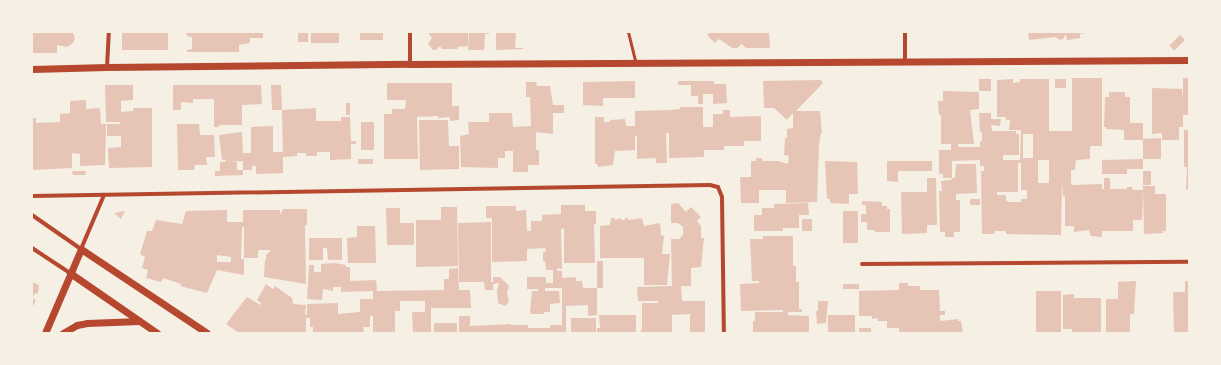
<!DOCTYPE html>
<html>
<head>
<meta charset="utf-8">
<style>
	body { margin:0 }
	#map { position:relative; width:1221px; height:365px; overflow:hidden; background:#f6efe4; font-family:Karla,sans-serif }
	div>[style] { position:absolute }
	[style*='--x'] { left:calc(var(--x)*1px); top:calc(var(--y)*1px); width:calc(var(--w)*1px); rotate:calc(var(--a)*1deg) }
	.building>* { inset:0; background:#e6c5b7; transform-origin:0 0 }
	.service>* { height:3px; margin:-1.5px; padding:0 1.5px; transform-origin:1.5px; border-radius:1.5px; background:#b5482f }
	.minor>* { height:4px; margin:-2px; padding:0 2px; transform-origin:2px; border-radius:2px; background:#b5482f }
	.tertiary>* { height:7px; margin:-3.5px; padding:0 3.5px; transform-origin:3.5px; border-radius:3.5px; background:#b5482f }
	span { translate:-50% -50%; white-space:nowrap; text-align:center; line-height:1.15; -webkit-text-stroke:3px #f6efe4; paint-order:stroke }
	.frame { position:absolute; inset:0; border:33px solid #f6efe4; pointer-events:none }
</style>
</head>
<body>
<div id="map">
	<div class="building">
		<i style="clip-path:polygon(32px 32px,73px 32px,75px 39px,72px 44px,67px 47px,57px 45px,57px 53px,32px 53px)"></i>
		<i style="left:122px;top:32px;width:46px;height:18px"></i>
		<i style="clip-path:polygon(186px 32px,263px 32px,263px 38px,250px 38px,250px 43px,239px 45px,239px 52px,187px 52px,187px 50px,192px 49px,192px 37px,187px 36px)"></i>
		<i style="left:298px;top:32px;width:10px;height:10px"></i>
		<i style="left:311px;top:32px;width:28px;height:11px"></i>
		<i style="left:360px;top:32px;width:23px;height:8px"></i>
		<i style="clip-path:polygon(428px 32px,468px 32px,468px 46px,457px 47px,458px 49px,442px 49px,440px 46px,436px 50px,433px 50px,428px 44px,432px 38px)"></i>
		<i style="clip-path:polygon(469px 32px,489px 32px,489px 34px,485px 34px,484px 50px,468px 50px)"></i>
		<i style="clip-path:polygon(496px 32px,516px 32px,515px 48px,523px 48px,523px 49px,496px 50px)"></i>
		<i style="clip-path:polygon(710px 32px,769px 32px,770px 48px,746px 48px,742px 44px,737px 48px,732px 48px,719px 39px,715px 43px,707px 35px)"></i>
		<i style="clip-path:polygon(1028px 32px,1085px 32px,1085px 33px,1080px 34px,1080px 38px,1067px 40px,1066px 34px,1063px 39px,1060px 40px,1055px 37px,1029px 40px)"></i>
		<i style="left:1180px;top:35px;width:7px;height:15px;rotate:45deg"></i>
		<i style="clip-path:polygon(evenodd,1072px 78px,1102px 78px,1102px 146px,1090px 146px,1090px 159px,1076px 160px,1075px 170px,1071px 170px,1071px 183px,1072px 185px,1102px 184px,1102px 189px,1104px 189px,1104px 178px,1110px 178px,1110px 189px,1127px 189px,1127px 187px,1132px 187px,1133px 190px,1143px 190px,1142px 220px,1133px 220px,1133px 231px,1102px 231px,1102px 237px,1091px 236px,1089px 230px,1074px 232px,1074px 226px,1065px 226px,1065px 196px,1063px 196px,1062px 183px,1061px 235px,1006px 234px,1006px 231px,995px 231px,994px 234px,982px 234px,981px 171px,984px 171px,984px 166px,980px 166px,980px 160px,952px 161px,952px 178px,943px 178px,943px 174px,939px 174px,939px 150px,951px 150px,951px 144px,941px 144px,941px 115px,939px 115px,938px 103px,938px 101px,943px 101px,943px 91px,979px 92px,979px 109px,970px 110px,974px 144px,958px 144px,958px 147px,980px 147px,980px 141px,982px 141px,982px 132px,980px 132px,979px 113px,991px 113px,991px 119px,1001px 119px,1000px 126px,991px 125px,992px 131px,1016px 131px,1016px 134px,1019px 134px,1019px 155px,1003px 155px,1003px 160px,1020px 160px,1021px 130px,1009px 130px,1010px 120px,1006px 120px,1006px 117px,997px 117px,997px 80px,1013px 79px,1013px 83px,1020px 82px,1020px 79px,1049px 79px,1049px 131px,1072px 131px,1072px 78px,1023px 134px,1033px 134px,1033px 158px,1023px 158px,1023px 134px,1072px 78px,1038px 160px,1049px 160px,1049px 183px,1038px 183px,1038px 160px,1072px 78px,1018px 163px,1021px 163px,1021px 190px,1027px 190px,1027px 199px,1021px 199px,1021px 202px,1008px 202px,1006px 200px,1006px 195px,997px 195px,997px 192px,1018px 192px,1018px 163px)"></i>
		<i style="clip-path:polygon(1183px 78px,1189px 78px,1189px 115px,1183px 115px,1183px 127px,1179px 127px,1179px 140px,1162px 140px,1162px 133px,1152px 134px,1152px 88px,1182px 89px,1183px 99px)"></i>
		<i style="left:979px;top:79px;width:12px;height:12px"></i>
		<i style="left:1055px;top:79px;width:11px;height:9px"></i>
		<i style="clip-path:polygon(821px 80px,823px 83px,796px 111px,820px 111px,822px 134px,821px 133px,819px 145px,817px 202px,786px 203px,786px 190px,759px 190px,759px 203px,741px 203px,740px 177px,751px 177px,751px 161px,756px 161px,756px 158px,762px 158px,762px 161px,778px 161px,788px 164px,789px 156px,784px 155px,785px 138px,787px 138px,787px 129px,793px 128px,793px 113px,787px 120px,774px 108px,764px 108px,763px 81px)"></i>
		<i style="clip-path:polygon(635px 81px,635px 98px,603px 98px,603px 106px,583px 105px,583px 82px)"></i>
		<i style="clip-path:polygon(678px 81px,714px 81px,714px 84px,726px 84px,727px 103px,713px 104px,713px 94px,703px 94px,703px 104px,698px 104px,698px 96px,691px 96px,691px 85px,678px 85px)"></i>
		<i style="clip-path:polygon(526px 82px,536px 82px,537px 86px,550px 86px,553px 105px,564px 105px,564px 113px,553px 113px,553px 134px,536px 132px,536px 150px,539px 150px,539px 165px,528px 165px,528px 172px,513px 172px,513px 151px,505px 151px,505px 158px,498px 158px,498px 168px,461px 167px,460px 136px,469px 134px,468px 122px,489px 122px,489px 113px,512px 113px,513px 127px,531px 126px,530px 97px,526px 97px)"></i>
		<i style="clip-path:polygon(387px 83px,452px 83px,452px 106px,459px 106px,459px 120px,450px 121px,450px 117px,438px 118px,438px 116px,417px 117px,418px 159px,384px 159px,384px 114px,392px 114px,392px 109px,405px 109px,406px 100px,387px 100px)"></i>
		<i style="clip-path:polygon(105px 85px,133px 85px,133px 100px,121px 101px,121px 112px,133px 111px,133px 108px,152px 108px,152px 167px,109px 168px,108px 148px,121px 147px,121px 136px,107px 136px,107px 124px,120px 124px,120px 122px,106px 122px)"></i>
		<i style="clip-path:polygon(173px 85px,261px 85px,262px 104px,242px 105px,242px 125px,219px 125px,219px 127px,214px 127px,214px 99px,193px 99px,193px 103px,181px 102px,181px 110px,173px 110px)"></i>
		<i style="clip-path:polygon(271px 85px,281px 85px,282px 110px,316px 108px,316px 121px,341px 121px,341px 117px,350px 117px,351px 141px,356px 141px,356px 144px,351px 144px,351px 159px,330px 160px,330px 152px,317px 152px,317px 156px,306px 156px,306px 153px,297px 153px,297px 156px,283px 157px,282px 110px,272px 110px)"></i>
		<i style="clip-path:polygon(1109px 92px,1125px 92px,1125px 97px,1130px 97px,1130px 123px,1143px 123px,1143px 139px,1161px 138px,1161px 159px,1143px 159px,1143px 169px,1127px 169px,1127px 174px,1102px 174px,1102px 160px,1143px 159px,1143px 140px,1124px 140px,1124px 130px,1106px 129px,1106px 127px,1104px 127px,1105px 97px,1109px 97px)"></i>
		<i style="clip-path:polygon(86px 100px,86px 109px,100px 108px,101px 124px,106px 124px,105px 165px,80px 166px,80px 154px,72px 153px,72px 168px,32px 170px,32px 118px,36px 118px,36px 123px,60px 122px,60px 114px,70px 113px,70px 101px)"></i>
		<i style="left:346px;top:103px;width:4px;height:12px"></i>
		<i style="clip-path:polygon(680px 107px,703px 107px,703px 127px,713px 127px,713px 114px,723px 114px,723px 110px,730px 110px,730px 117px,761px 116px,761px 141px,744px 141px,744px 146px,724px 146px,724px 150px,704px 150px,704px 157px,669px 158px,669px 133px,666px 133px,667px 163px,656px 163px,656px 158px,637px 159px,637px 136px,635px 136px,635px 150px,615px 151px,613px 165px,598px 167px,597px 164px,595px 164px,595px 117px,604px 117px,604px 122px,610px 122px,610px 120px,625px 119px,626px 126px,635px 126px,635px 111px,669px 110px,680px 109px)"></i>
		<i style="clip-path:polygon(419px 120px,448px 120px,449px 146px,459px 146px,459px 169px,420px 170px)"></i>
		<i style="left:361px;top:122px;width:13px;height:28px"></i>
		<i style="clip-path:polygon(177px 124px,199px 124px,200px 135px,214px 135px,215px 157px,206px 157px,207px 165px,195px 165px,194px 170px,178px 170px)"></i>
		<i style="clip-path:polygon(273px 126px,273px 152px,283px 152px,283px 173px,256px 174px,256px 166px,252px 166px,252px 170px,243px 170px,243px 161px,229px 162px,237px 162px,237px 170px,243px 170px,243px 175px,215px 176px,215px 171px,220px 171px,220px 162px,225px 162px,226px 160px,222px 160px,219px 135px,242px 132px,243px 153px,251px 153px,251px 127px)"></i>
		<i style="clip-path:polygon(1184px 130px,1189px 130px,1189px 189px,1186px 189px,1187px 167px,1184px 167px)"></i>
		<i style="left:358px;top:159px;width:15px;height:5px"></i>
		<i style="clip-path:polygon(825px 161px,857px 162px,858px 194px,849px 194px,849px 204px,830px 203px,830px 199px,827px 199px)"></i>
		<i style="clip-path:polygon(887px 161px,932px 161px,932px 171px,898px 171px,898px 182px,887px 181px)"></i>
		<i style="clip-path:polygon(956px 164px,976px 164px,977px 193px,956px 194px,956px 200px,960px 200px,960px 232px,954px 232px,954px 237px,945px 237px,945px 232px,940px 232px,939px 191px,942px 191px,941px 181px,951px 180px,952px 178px,955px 178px)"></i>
		<i style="clip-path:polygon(72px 171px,86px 171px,85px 175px,73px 175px)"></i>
		<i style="left:1143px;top:171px;width:8px;height:14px"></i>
		<i style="clip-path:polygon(927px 178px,936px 178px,937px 225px,927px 225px,927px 233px,902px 234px,901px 192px,927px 192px)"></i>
		<i style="clip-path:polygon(1143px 186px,1155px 186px,1155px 194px,1166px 194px,1166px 231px,1163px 231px,1163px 233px,1144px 234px)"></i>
		<i style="left:970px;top:199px;width:10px;height:6px"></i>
		<i style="clip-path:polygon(862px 201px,882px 202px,882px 206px,887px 206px,887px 209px,890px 209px,890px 232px,875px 232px,874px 230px,867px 230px,867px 222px,861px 222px,861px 214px,866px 214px,866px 205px,862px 205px)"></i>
		<i style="clip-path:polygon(678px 203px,686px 212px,691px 207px,701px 217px,697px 221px,701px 226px,701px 238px,704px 238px,701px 267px,691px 268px,691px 286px,681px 286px,682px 301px,705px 301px,705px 333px,690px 333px,690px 314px,672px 315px,672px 333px,640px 333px,642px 328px,642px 303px,658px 303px,658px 301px,638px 301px,637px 287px,672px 286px,671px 239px,679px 239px,683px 235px,683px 227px,678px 223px,671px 223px,671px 204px)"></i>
		<i style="clip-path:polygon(808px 203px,809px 215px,799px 215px,799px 228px,783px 228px,783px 231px,754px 231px,754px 215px,762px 215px,762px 208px,774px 208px,774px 204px)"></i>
		<i style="clip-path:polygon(561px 205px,585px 205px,585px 211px,596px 211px,596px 224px,594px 224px,595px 263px,564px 263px,564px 228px,561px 229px,562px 269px,557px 268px,557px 271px,562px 271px,562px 278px,576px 277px,576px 281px,582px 281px,583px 288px,597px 288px,597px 315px,588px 316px,588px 305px,566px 306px,566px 333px,459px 333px,459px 316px,470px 316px,470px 326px,511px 324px,511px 325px,528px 325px,528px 328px,550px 328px,550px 325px,562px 325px,562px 288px,545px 288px,545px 291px,559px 291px,560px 303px,550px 304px,550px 312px,544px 312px,544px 314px,531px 314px,530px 312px,532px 291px,538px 291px,538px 289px,527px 289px,527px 277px,546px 277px,546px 283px,553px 283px,553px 270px,546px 270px,545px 261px,543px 261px,543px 252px,546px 252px,545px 248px,527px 249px,527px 261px,492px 262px,492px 218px,486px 218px,486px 206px,516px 206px,516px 211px,526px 210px,527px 231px,531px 231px,531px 221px,542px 221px,542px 215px,561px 214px)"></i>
		<i style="clip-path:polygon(441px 207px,457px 207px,458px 266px,416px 267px,416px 220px,441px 220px)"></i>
		<i style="clip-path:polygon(386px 208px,400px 208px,400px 223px,414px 223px,414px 245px,387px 245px)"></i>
		<i style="clip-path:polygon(evenodd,283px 209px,307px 209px,307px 225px,305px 225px,306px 284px,264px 277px,265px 260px,266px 260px,266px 255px,271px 250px,258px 250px,258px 258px,244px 258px,244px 227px,242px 227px,241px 259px,244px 259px,244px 275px,217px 270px,207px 293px,180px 286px,181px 284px,163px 278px,161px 282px,146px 278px,148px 270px,142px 268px,145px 257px,140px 254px,147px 231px,152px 231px,156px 220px,182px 224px,186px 211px,227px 210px,227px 222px,243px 222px,243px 210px,280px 210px,280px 215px,283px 209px,217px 255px,231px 257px,231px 262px,217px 262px,217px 255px)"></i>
		<i style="clip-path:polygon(125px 211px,121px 219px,114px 213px)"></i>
		<i style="left:843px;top:211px;width:15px;height:32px"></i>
		<i style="clip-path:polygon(611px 218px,615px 218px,615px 220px,621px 218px,621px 220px,625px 220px,625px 218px,628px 218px,628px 220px,642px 218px,644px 226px,660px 223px,661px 236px,664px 235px,662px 254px,670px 254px,667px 285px,644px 285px,644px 258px,600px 258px,600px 226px,610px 225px)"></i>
		<i style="left:802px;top:219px;width:10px;height:12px"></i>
		<i style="clip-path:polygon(491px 222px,491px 282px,493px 282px,493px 277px,500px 277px,509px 286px,507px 293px,509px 302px,505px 306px,498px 303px,497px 291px,499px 283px,493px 284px,493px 290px,485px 290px,484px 282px,489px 282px,459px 282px,458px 223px)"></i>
		<i style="clip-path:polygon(357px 226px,375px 226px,376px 263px,348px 263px,347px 238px,357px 237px)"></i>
		<i style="clip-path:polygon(763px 236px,793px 236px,793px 266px,796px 266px,796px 282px,799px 282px,799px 309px,802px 309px,802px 312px,788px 312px,788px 315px,809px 316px,809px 333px,753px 333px,753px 321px,755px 321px,755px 312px,783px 312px,783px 310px,741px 311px,740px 284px,759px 283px,759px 281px,752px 281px,750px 239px,763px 239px)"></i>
		<i style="clip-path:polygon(309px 238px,342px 238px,342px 260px,328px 260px,327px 248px,323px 248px,323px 260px,309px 260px)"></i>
		<i style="left:597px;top:261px;width:6px;height:27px"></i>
		<i style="clip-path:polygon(335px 263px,346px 265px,346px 267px,350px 267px,350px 281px,376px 280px,377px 291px,444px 290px,444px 279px,449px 279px,449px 269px,458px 268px,459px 290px,470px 290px,471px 308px,431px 308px,431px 333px,413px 333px,412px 312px,425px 312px,425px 301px,400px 301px,400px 311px,395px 311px,395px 333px,373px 333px,373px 316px,370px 316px,370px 327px,363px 327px,364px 333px,313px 333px,313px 327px,310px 327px,310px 318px,306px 318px,306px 333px,239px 333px,226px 324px,247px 297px,260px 305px,261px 303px,257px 300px,266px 284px,273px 289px,275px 286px,292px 298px,293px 304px,306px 305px,305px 315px,307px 315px,307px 304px,338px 303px,338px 314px,360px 312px,360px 299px,373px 299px,373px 291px,341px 292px,341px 287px,333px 287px,333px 291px,323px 289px,322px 300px,307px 299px,309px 265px,314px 265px,314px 272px,321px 272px,321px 264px)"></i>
		<i style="clip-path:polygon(1136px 281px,1134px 314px,1130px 314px,1130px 333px,1106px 333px,1106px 299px,1118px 299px,1118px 282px)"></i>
		<i style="clip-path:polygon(1185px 281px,1189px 281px,1189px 333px,1174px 333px,1173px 292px,1185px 292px)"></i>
		<i style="clip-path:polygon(32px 282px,39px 285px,38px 293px,34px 294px,33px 298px,36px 300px,32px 309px)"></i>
		<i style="clip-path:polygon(899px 283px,908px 283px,908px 286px,920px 286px,920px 290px,939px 290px,940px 311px,945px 311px,945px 315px,940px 315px,940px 321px,958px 319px,958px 321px,961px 321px,963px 333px,899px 333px,899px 328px,887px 328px,887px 321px,877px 321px,878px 318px,872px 319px,872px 316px,859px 316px,859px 291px,899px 290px)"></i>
		<i style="left:843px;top:284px;width:16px;height:5px"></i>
		<i style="left:1036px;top:291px;width:25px;height:42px"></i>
		<i style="clip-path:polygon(1074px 294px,1074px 298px,1101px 298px,1101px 333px,1072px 333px,1072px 329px,1063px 329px,1063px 295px)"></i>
		<i style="clip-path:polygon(818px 301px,828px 301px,826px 323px,817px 324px,816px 311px,818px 311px)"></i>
		<i style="clip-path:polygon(599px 315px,636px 315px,636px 333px,597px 333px,597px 328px,600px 328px)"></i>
		<i style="left:828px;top:315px;width:27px;height:17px"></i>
		<i style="left:571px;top:318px;width:25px;height:15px"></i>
		<i style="left:457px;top:323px;width:10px;height:23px;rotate:90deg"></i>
		<i style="left:859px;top:328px;width:12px;height:5px"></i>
	</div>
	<div class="service">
		<i style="--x:628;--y:32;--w:32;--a:76"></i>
	</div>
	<div class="minor">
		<i style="--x:905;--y:62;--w:30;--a:-90"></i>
		<i style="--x:410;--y:64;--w:32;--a:-90"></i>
		<i style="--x:107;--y:67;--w:35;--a:-87"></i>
		<i style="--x:32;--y:196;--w:678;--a:-0.93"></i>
		<i style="--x:710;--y:185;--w:8;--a:14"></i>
		<i style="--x:718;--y:187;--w:11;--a:68"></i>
		<i style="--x:722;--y:197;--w:136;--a:89.2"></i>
		<i style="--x:32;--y:215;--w:60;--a:34.8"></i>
		<i style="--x:81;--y:249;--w:59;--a:-66.9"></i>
		<i style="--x:32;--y:248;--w:45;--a:33.3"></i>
		<i style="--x:862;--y:264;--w:327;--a:-0.4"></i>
	</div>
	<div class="tertiary">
		<i style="--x:32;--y:69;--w:75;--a:-1.5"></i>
		<i style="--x:107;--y:67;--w:303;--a:-0.6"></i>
		<i style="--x:410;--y:64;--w:779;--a:-0.29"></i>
		<i style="--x:70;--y:273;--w:106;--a:34.6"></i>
		<i style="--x:45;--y:333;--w:91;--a:-66.8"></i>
		<i style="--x:81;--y:249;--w:151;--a:33.7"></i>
		<i style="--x:63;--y:333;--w:16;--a:-30"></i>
		<i style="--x:77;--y:325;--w:10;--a:-11"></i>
		<i style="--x:87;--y:323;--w:52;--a:-2.2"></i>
	</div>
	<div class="frame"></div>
</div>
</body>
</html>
